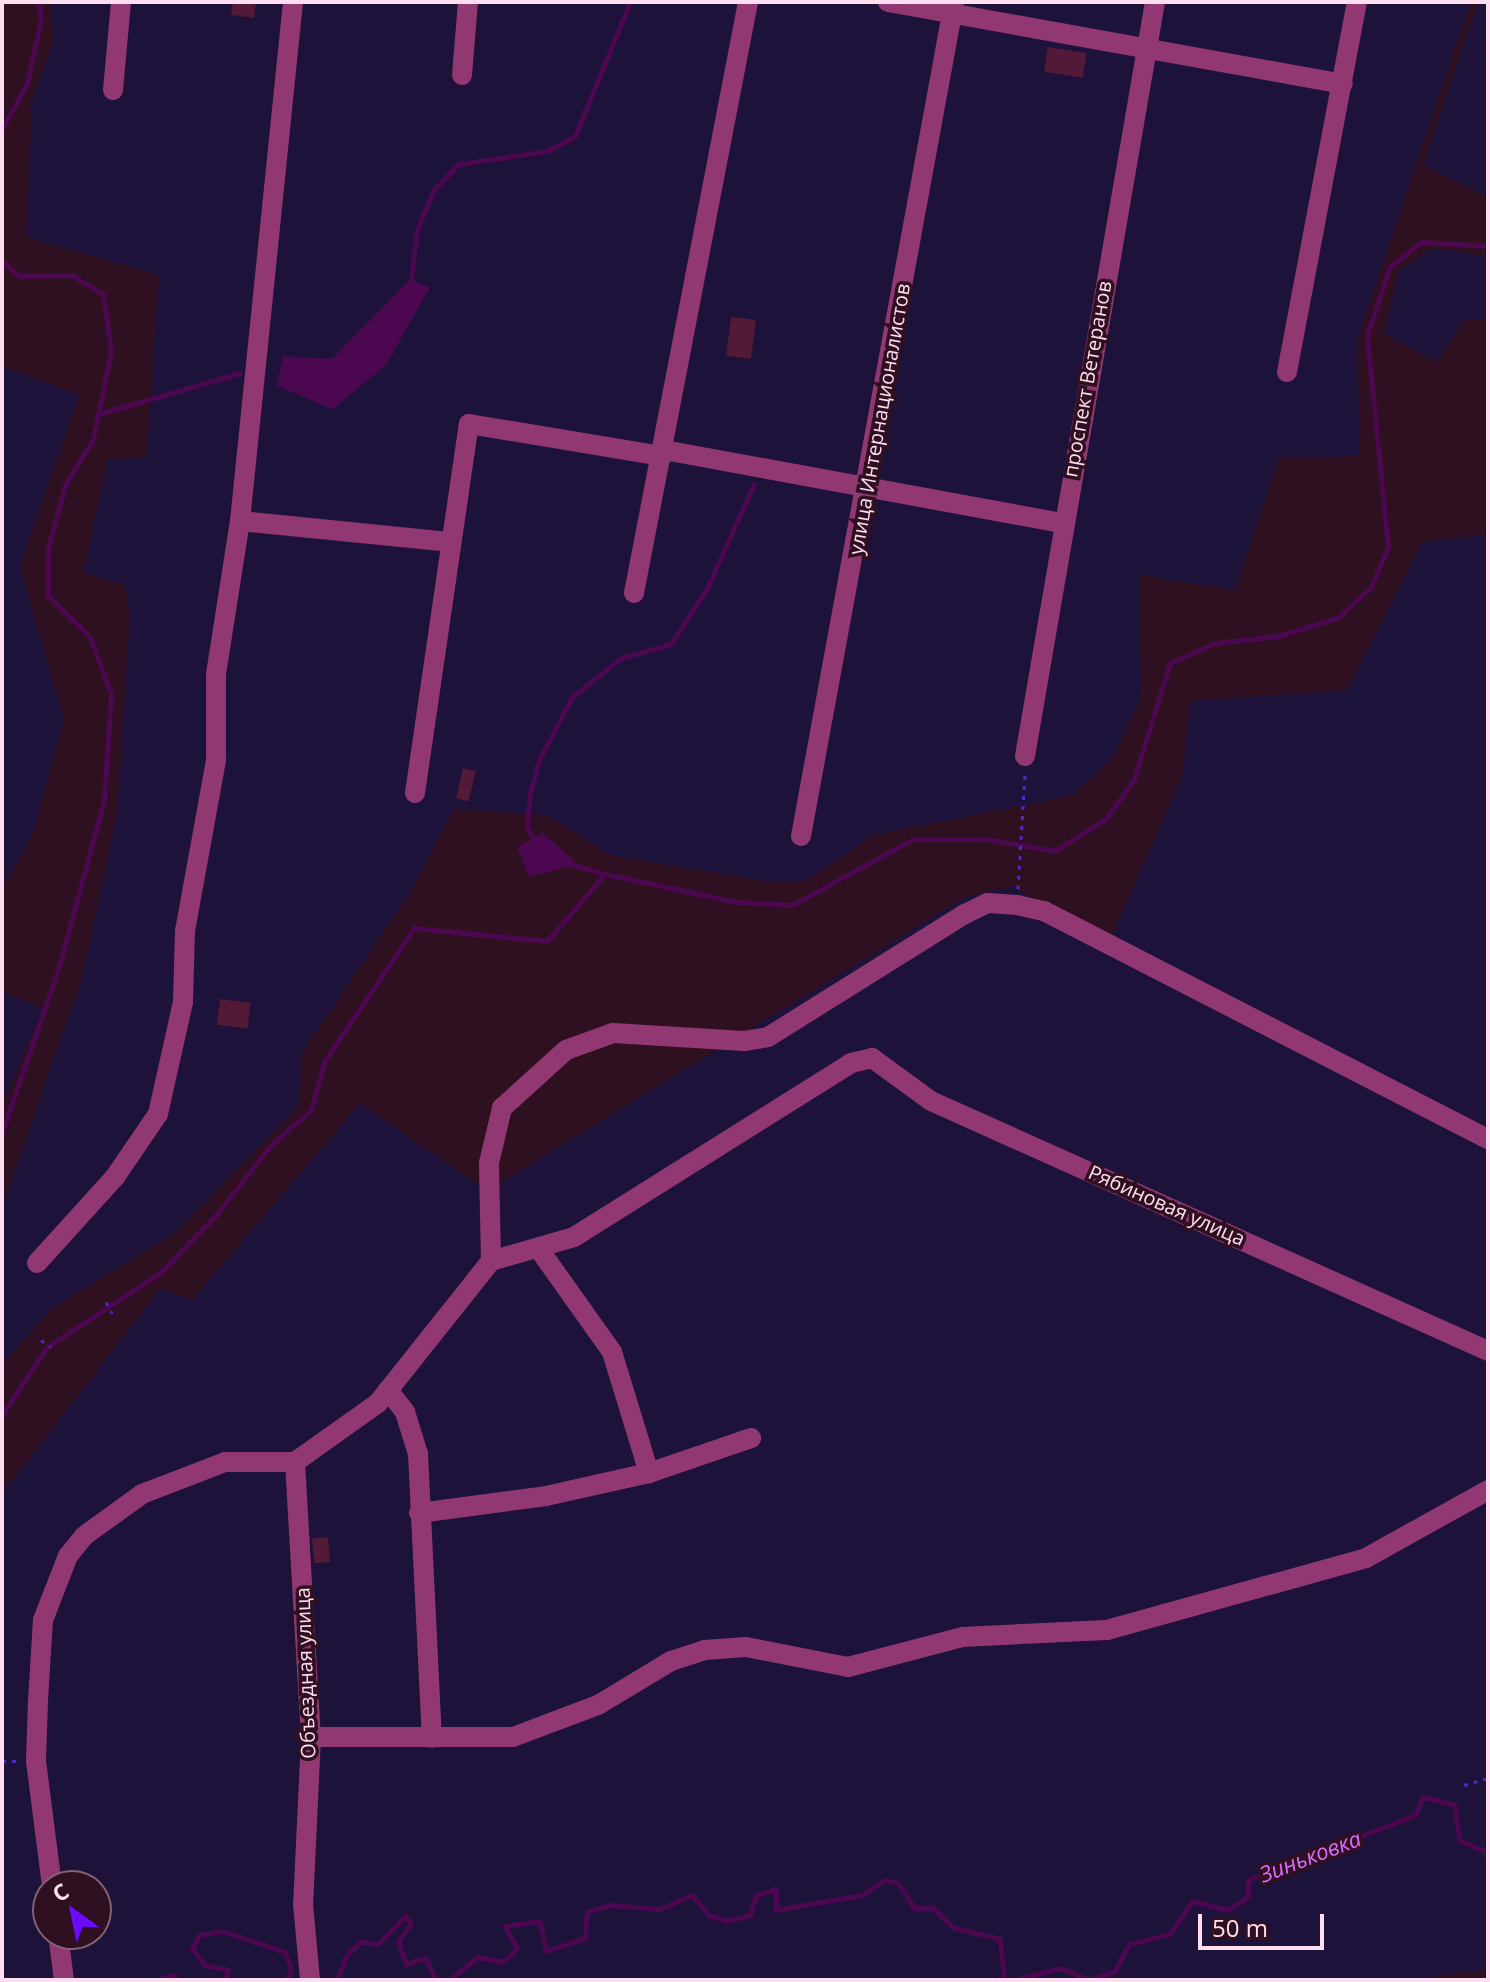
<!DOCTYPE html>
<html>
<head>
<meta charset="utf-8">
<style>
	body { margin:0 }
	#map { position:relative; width:1490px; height:1982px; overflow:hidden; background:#2f1020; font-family:"Open Sans",sans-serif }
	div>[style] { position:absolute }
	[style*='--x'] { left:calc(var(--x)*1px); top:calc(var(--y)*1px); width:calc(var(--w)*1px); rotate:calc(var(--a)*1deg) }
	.green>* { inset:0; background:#1d123a }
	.water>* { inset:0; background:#4c0751 }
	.stream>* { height:5px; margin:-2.5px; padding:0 2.5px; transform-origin:2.5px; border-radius:2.5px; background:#4c0751 }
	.building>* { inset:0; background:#521a36; transform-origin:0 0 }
	.path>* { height:3px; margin-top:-1.5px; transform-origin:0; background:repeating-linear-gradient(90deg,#4d27ca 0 4px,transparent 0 10px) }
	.minor>* { height:20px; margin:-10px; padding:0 10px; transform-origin:10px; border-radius:10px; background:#913873 }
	span { translate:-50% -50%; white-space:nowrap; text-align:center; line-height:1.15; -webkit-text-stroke:7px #2f1020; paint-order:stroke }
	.street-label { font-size:20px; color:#ffdef1 }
	.water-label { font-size:22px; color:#dc6cff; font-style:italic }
	.frame { position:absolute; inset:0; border:4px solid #ffdef1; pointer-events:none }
	.north { position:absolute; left:32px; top:1870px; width:80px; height:80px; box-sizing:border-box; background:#2f1020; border:2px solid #826274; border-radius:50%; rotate:327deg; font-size:22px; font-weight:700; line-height:32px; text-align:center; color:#ffdef1 }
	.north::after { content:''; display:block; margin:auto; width:28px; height:36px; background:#6b0aff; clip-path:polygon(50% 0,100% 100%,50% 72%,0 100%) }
	.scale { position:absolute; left:1198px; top:1914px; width:126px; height:36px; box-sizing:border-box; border:4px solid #ffdef1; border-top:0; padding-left:10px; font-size:24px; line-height:28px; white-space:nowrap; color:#ffdef1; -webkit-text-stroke:6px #2f1020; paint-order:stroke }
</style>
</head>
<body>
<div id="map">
	<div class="green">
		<i style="clip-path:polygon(50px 2px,1470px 2px,1357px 342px,1360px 456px,1279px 458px,1235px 590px,1139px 575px,1141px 698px,1114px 757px,1073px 795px,874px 835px,806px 881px,772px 882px,610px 855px,547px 815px,454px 809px,414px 886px,302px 1053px,298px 1107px,175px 1233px,51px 1309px,2px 1365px,2px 1207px,81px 981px,117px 815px,130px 613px,125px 585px,83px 573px,108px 459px,147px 458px,159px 275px,26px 237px,32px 101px,54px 40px)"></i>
		<i style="clip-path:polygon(1478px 2px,1488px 2px,1488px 197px,1423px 165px)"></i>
		<i style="clip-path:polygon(1488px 246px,1488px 320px,1465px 320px,1437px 362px,1384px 334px,1399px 271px,1432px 248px,1484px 256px)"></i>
		<i style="clip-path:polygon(2px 366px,79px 395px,20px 568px,64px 719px,33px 833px,2px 890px)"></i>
		<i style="clip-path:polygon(evenodd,1488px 534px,1488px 1969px,1406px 1980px,2px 1980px,2px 1494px,160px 1289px,193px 1299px,360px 1103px,487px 1191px,965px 897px,1011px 886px,1110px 940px,1182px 776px,1191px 701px,1347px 690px,1422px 542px,1488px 534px,48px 1886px,96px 1886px,96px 1934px,48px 1934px,48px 1886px)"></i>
		<i style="clip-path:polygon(2px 991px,43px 1009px,2px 1105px)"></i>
	</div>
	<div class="water">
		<i style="clip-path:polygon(409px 280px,430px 287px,386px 365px,333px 409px,277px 386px,283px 356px,332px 359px)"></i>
		<i style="clip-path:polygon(543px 833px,578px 864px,529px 877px,517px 847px)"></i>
	</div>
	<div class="stream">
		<i style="--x:2;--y:129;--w:52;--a:-61.5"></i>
		<i style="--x:27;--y:83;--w:65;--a:-77.5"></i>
		<i style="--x:41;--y:20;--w:18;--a:-96"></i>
		<i style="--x:2;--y:261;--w:23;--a:41"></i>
		<i style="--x:19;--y:276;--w:53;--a:-1.1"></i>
		<i style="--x:72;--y:275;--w:36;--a:32"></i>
		<i style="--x:103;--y:294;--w:58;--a:82"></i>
		<i style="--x:111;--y:351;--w:90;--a:101.6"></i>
		<i style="--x:93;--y:439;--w:54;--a:121.3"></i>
		<i style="--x:65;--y:485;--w:65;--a:105.1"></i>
		<i style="--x:48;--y:548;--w:48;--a:90"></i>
		<i style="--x:48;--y:596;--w:59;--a:44.3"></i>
		<i style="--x:90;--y:637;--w:61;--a:69.8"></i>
		<i style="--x:111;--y:694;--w:106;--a:93.8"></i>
		<i style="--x:104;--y:800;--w:176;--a:105.1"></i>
		<i style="--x:58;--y:970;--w:171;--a:109.1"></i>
		<i style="--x:410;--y:287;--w:57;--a:-83"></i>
		<i style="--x:417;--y:230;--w:42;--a:-67.7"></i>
		<i style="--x:433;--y:191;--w:37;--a:-47"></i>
		<i style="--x:458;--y:164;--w:90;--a:-8.3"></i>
		<i style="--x:547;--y:151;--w:32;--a:-28"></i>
		<i style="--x:575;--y:136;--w:145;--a:-67.7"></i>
		<i style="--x:99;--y:414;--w:147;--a:-16.2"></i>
		<i style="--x:534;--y:841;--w:15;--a:-118"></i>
		<i style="--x:527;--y:828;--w:36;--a:-85"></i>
		<i style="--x:530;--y:792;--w:35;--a:-74"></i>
		<i style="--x:540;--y:758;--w:69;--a:-62.3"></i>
		<i style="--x:572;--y:697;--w:63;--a:-38.5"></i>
		<i style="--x:621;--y:658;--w:52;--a:-15.6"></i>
		<i style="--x:671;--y:644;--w:67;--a:-57.3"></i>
		<i style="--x:707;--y:588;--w:114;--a:-65.7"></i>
		<i style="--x:570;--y:864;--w:36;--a:16"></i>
		<i style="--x:2;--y:1415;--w:83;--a:-56.3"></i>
		<i style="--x:48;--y:1346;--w:134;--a:-33.1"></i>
		<i style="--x:160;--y:1273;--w:81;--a:-46"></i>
		<i style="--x:216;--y:1215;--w:89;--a:-51.8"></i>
		<i style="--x:271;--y:1145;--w:53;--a:-41.2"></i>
		<i style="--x:311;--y:1110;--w:52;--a:-74.4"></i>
		<i style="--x:325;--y:1060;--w:159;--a:-56"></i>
		<i style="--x:414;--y:928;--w:134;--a:5.6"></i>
		<i style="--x:547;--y:941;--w:89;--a:-49.1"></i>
		<i style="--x:605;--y:874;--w:135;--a:12"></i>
		<i style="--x:737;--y:902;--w:55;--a:3.1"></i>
		<i style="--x:792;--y:905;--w:138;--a:-28.6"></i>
		<i style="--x:913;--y:839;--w:74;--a:0"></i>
		<i style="--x:987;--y:839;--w:68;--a:10.2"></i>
		<i style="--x:1054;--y:851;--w:61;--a:-31.6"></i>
		<i style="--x:1106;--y:819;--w:49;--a:-55"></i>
		<i style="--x:1134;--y:779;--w:121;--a:-72.8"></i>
		<i style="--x:1170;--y:663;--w:49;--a:-24"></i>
		<i style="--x:1215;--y:643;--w:63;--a:-6.3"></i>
		<i style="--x:1278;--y:636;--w:62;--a:-17"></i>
		<i style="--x:1337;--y:618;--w:46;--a:-42.4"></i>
		<i style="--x:1371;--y:587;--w:43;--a:-67"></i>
		<i style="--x:1388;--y:547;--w:213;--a:-95.7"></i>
		<i style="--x:1367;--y:335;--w:73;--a:-71.6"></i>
		<i style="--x:1390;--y:266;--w:40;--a:-37"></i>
		<i style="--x:1422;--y:242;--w:66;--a:3.5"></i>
		<i style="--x:156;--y:1980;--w:17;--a:-17"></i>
		<i style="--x:172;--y:1975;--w:8;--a:40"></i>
		<i style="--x:225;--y:1980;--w:10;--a:-73"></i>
		<i style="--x:228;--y:1970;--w:24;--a:-168"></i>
		<i style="--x:205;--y:1965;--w:21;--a:-129"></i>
		<i style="--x:192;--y:1949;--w:16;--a:-63"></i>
		<i style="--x:199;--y:1935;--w:23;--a:-10"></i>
		<i style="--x:222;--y:1931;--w:66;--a:18.4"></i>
		<i style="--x:285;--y:1952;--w:20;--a:72"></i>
		<i style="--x:291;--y:1971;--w:10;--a:119"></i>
		<i style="--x:337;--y:1980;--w:28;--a:-69"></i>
		<i style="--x:347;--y:1954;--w:18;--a:-41"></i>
		<i style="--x:361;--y:1942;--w:17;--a:7"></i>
		<i style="--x:378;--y:1944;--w:39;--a:-46"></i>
		<i style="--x:405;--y:1916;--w:10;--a:53"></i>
		<i style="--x:411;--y:1924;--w:21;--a:127"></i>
		<i style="--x:398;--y:1941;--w:24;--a:71"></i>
		<i style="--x:406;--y:1964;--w:21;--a:-17"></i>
		<i style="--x:426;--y:1958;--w:24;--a:66"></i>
		<i style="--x:449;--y:1980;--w:36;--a:-39"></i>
		<i style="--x:477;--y:1957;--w:25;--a:11"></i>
		<i style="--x:502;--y:1962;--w:20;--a:-41"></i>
		<i style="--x:517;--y:1949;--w:26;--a:-118"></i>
		<i style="--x:505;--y:1926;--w:35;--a:-8"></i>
		<i style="--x:540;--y:1921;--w:31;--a:79"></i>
		<i style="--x:546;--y:1951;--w:41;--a:-18.4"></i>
		<i style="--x:585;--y:1938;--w:26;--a:-86"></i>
		<i style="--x:587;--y:1912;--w:24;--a:-17"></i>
		<i style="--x:610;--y:1905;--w:50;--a:4.6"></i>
		<i style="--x:660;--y:1909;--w:35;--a:-24"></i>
		<i style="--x:692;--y:1895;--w:26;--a:50"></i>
		<i style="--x:709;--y:1915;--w:18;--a:19"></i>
		<i style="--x:726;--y:1921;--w:25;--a:-14"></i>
		<i style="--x:750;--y:1915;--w:21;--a:-73"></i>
		<i style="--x:756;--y:1895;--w:21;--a:-17"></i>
		<i style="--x:776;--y:1889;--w:21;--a:90"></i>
		<i style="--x:776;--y:1910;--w:86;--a:-10"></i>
		<i style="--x:861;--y:1895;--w:28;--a:-32"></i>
		<i style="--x:885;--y:1880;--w:13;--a:13"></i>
		<i style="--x:898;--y:1883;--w:30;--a:57"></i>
		<i style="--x:914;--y:1908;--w:19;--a:0"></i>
		<i style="--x:933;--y:1908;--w:29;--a:44"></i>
		<i style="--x:954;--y:1928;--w:47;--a:13.4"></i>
		<i style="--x:1000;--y:1939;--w:41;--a:84.4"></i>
		<i style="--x:1014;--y:1980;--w:49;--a:-14.3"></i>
		<i style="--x:1061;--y:1968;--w:30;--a:23"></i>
		<i style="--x:1089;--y:1980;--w:28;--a:-19"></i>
		<i style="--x:1115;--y:1971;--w:30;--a:-63"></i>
		<i style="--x:1129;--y:1944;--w:42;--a:-13.7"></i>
		<i style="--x:1170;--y:1934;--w:40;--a:-56"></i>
		<i style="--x:1192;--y:1901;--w:36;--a:14"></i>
		<i style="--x:1227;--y:1910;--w:25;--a:-32"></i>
		<i style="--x:1248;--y:1897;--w:17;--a:-90"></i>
		<i style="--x:1248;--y:1880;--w:179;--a:-21.3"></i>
		<i style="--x:1415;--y:1815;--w:20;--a:-66"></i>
		<i style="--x:1423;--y:1797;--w:32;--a:14"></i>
		<i style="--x:1454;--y:1805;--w:36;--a:81"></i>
		<i style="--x:1460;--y:1841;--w:28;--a:21"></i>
		<i style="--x:1486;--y:1851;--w:8;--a:76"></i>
	</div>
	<div class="building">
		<i style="clip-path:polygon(233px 2px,256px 2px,254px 18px,231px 15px)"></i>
		<i style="left:1048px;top:47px;width:39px;height:25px;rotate:9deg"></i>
		<i style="left:731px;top:317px;width:25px;height:39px;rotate:7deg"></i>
		<i style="left:463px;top:768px;width:13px;height:31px;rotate:13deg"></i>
		<i style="left:220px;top:999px;width:31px;height:26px;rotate:7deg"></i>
		<i style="left:328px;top:1537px;width:25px;height:16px;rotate:85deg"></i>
	</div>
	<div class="path">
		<i style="--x:1018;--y:889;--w:116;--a:-86.5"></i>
		<i style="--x:106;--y:1302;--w:13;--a:61"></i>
		<i style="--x:41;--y:1340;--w:12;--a:35"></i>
		<i style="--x:2;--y:1761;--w:16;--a:0"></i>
		<i style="--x:1464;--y:1785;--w:25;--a:-16"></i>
	</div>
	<div class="minor">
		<i style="--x:888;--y:2;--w:462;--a:10.2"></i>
		<i style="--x:462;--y:75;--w:73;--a:-85.3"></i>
		<i style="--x:113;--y:90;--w:88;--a:-84.8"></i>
		<i style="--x:1287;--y:372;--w:377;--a:-79.3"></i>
		<i style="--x:664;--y:450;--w:405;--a:10.4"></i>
		<i style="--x:240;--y:521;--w:210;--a:5.7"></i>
		<i style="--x:634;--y:593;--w:602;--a:-79.08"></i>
		<i style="--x:1025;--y:756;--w:765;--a:-80.22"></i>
		<i style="--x:415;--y:793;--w:373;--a:-81.7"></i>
		<i style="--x:469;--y:424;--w:196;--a:9.4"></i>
		<i style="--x:801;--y:836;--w:848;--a:-79.6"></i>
		<i style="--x:541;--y:1252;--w:123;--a:54.6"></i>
		<i style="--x:612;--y:1352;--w:127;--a:73"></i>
		<i style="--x:491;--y:1261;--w:86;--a:-16.1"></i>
		<i style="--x:574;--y:1237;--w:327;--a:-32.1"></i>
		<i style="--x:851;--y:1063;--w:22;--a:-13"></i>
		<i style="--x:872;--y:1058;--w:73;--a:36.1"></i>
		<i style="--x:931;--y:1101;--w:611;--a:24.17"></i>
		<i style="--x:37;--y:1263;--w:116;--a:-47.8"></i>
		<i style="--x:115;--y:1177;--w:76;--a:-55.7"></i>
		<i style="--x:158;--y:1114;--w:115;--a:-77.4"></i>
		<i style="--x:183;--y:1002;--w:71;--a:-88.4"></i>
		<i style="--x:185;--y:931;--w:174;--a:-79.7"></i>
		<i style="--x:216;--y:760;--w:86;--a:-90"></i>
		<i style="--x:216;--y:674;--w:155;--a:-81.1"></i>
		<i style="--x:240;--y:521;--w:522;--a:-84.17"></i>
		<i style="--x:388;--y:1390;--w:28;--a:52"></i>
		<i style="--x:405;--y:1412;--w:44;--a:72.8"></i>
		<i style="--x:418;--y:1454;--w:284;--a:87.2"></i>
		<i style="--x:295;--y:1462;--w:275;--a:86.7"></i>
		<i style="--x:311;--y:1737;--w:167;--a:92.7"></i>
		<i style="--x:303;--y:1904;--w:76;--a:84.7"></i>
		<i style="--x:419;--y:1513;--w:128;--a:-7.6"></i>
		<i style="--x:546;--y:1496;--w:106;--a:-12.6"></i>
		<i style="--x:649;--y:1473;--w:108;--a:-18.9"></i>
		<i style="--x:311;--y:1737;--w:202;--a:0"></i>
		<i style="--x:513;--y:1737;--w:91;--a:-20.6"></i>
		<i style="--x:598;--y:1705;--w:85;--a:-31.1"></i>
		<i style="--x:671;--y:1661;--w:35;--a:-18"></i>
		<i style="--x:704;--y:1650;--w:42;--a:-4.1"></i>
		<i style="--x:746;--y:1647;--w:104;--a:11.1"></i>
		<i style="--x:848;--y:1667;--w:118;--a:-14.7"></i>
		<i style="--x:962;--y:1637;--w:145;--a:-2.8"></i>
		<i style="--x:1107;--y:1630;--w:269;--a:-15.5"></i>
		<i style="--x:1366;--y:1558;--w:140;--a:-29.1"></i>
		<i style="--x:52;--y:1886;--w:126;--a:-97.3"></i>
		<i style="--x:36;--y:1761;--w:60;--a:-88.1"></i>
		<i style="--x:38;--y:1701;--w:81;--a:-86.5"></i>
		<i style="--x:43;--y:1620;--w:69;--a:-68.7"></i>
		<i style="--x:68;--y:1556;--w:26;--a:-51"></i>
		<i style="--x:84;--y:1536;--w:72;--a:-35.9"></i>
		<i style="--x:142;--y:1494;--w:89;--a:-21.1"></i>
		<i style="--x:225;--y:1462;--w:70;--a:0"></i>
		<i style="--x:295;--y:1462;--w:102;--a:-35.4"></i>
		<i style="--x:378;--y:1403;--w:181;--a:-51.5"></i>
		<i style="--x:491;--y:1261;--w:98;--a:-91.2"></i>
		<i style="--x:489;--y:1163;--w:57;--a:-76.7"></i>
		<i style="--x:502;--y:1108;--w:86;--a:-42.2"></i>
		<i style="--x:566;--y:1050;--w:50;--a:-19.9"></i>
		<i style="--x:613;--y:1033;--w:131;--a:3.5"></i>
		<i style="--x:744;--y:1041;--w:24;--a:-9"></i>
		<i style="--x:768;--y:1037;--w:232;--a:-32"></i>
		<i style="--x:965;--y:914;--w:25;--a:-26"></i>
		<i style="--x:988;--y:903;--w:29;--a:4"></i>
		<i style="--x:1017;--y:905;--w:28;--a:13"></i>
		<i style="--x:1044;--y:911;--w:499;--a:27.2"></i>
		<i style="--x:58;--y:1934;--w:46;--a:82.6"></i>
	</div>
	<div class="street-label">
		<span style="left:1087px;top:379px;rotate:-80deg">проспект Ветеранов</span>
		<span style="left:879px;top:419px;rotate:-80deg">улица Интернационалистов</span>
		<span style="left:1167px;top:1205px;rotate:24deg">Рябиновая улица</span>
		<span style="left:305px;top:1673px;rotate:-92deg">Объездная улица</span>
	</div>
	<div class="water-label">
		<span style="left:1310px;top:1856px;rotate:-21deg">Зиньковка</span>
	</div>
	<div class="frame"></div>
	<div class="north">С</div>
	<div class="scale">50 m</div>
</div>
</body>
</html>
